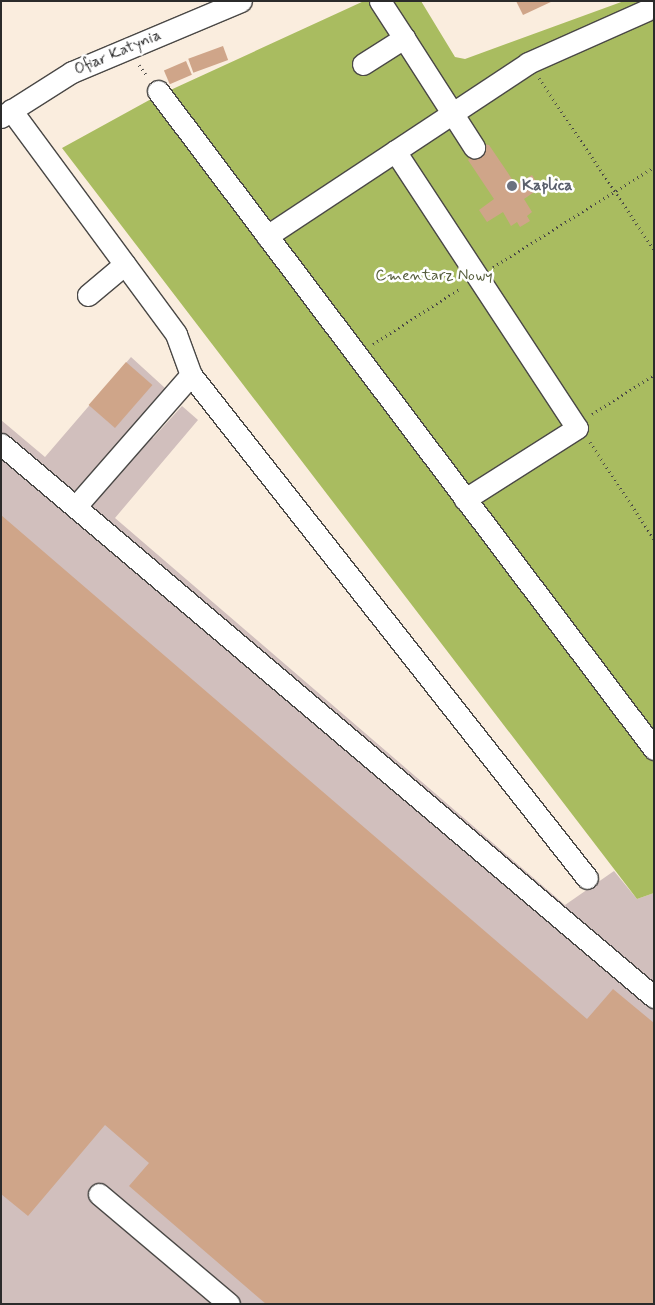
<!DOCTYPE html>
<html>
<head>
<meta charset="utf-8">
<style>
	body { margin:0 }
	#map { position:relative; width:655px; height:1305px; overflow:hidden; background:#faedde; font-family:Mynerve,sans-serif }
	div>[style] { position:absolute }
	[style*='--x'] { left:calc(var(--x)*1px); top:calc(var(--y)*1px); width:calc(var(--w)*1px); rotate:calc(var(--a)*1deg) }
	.industrial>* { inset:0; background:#d1bfbd }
	.green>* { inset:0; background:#a9bc60 }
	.building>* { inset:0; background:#cfa589; transform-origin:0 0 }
	.path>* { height:3px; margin-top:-1.5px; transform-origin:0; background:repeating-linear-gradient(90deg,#4a4846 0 1px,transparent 0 5px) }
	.roads { filter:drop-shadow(1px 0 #4a4846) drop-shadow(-1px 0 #4a4846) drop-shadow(0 1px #4a4846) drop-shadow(0 -1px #4a4846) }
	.minor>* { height:21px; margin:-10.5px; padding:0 10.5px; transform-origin:10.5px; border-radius:10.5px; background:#fff }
	.dots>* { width:14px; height:14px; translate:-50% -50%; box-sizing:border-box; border:2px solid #fff; border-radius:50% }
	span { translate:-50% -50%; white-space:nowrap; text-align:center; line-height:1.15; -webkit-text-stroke:5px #fff; paint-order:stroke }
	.street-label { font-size:16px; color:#2b2b2b }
	.worship-label { font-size:16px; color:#5b616d; font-weight:700 }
	.left { translate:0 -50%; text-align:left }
	.park-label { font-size:16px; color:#575e3e }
	.frame { position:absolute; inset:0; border:2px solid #2b2b2b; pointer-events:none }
</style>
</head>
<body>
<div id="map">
	<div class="industrial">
		<i style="clip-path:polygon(131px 357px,165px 388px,137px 421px,153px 438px,182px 406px,198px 420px,115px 518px,565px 905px,614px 871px,637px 899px,654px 893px,654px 1304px,1px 1304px,1px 420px,45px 457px)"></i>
	</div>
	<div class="green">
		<i style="clip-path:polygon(364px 1px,421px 1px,455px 57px,465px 59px,624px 1px,654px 1px,654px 893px,637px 899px,62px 148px,153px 98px)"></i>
	</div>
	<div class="building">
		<i style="clip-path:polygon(516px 1px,553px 1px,523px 15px)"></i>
		<i style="left:223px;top:46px;width:15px;height:37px;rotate:70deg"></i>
		<i style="left:186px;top:61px;width:15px;height:24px;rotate:67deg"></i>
		<i style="clip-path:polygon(483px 144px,489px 145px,516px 185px,532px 175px,540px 188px,524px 199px,532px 212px,527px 216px,530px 221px,520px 227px,517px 222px,511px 226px,503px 212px,487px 222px,479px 210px,494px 199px,468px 160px)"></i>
		<i style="left:126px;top:362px;width:35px;height:57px;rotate:41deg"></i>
		<i style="clip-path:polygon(1px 515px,587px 1019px,613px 989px,654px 1023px,654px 1304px,266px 1304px,129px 1186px,149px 1163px,105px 1125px,28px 1216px,1px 1194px)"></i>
	</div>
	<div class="path">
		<i style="--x:139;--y:65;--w:14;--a:54"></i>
		<i style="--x:539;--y:78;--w:207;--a:56.2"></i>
		<i style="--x:493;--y:267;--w:190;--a:-31.8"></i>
		<i style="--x:373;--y:344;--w:104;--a:-32.5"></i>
		<i style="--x:592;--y:414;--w:73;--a:-32.2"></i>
		<i style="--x:590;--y:442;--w:116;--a:56.6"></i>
	</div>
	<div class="roads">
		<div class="minor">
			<i style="--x:404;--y:38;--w:130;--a:57.3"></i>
			<i style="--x:363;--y:64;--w:49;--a:-32.4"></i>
			<i style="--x:404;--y:38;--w:44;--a:-123"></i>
			<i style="--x:158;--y:91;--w:824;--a:52.99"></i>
			<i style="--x:11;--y:110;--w:278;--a:53.6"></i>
			<i style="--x:176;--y:334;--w:44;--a:69.9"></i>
			<i style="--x:191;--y:375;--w:640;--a:51.79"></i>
			<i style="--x:1;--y:117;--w:84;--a:-32.4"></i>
			<i style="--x:72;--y:72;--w:183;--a:-22.8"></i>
			<i style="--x:395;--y:151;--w:331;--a:56.7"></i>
			<i style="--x:577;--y:428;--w:133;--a:147.6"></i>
			<i style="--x:267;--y:236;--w:313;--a:-33.5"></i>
			<i style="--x:528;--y:63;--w:130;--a:-24"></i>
			<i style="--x:88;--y:295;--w:48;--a:-40"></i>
			<i style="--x:1;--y:444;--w:856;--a:40.26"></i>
			<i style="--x:77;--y:505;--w:173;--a:-48.8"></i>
			<i style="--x:99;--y:1194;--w:170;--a:40.2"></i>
		</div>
	</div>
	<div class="dots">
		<i style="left:512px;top:186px;background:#6b7280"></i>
	</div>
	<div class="street-label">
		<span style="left:118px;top:53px;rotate:-23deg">Ofiar Katynia</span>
	</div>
	<div class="worship-label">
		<span class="left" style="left:522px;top:186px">Kaplica</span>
	</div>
	<div class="park-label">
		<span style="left:434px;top:276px">Cmentarz Nowy</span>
	</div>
	<div class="frame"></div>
</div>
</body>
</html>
